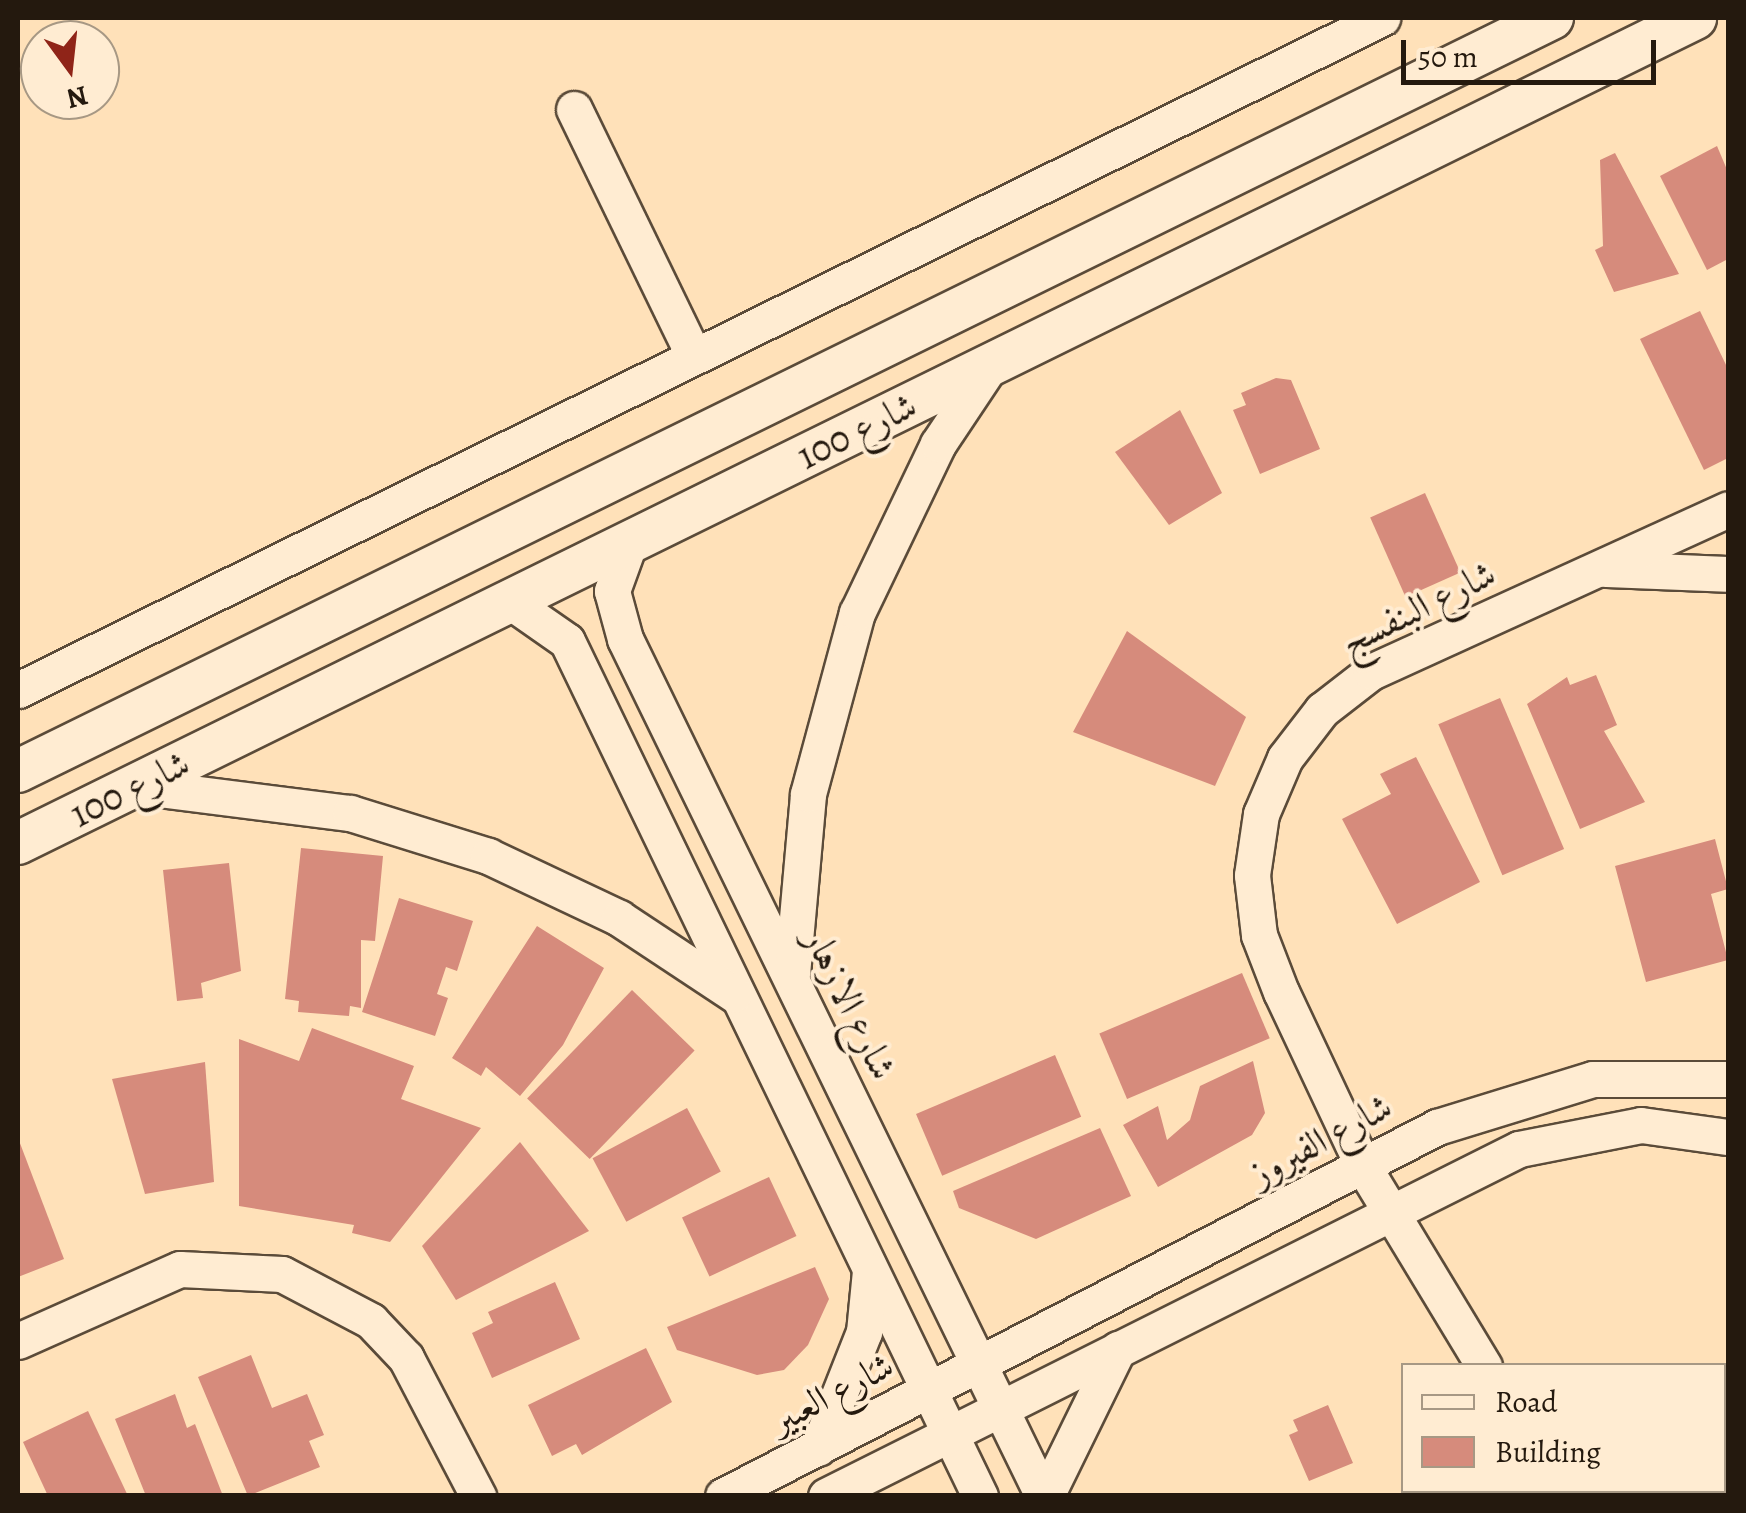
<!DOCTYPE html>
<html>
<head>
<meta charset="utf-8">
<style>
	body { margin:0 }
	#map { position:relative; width:1746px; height:1513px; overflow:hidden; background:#ffe1b9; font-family:Alegreya,Amiri,serif }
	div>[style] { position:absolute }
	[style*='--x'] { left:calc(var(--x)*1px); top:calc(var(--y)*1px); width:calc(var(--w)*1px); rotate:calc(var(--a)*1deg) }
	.building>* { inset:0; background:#d68b7c; transform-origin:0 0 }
	.roads { filter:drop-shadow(2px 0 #5b4b39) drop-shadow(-2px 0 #5b4b39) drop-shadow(0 2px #5b4b39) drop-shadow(0 -2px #5b4b39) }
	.minor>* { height:35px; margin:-17.5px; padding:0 17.5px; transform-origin:17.5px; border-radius:17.5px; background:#ffecd2 }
	.tertiary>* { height:42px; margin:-21px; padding:0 21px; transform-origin:21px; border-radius:21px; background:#ffecd2 }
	span { translate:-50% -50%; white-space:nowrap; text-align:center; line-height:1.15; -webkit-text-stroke:8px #ffecd2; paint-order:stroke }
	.street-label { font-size:38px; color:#24190e }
	.frame { position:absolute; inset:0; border:20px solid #24190e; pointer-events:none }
	.legend { position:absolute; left:1401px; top:1363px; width:325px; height:130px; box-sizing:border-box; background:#ffecd2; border:2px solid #a79884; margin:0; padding:12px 18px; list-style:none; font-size:30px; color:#24190e }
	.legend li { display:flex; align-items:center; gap:20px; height:50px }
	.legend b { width:50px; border:2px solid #a79884 }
	.north { position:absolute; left:20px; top:20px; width:100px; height:100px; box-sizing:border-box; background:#ffecd2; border:2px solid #a79884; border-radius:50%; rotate:165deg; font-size:28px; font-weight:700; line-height:40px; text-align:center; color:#24190e }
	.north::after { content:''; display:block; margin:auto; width:35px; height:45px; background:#8f2418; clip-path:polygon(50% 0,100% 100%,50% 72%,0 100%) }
	.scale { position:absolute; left:1401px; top:40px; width:255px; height:45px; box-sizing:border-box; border:5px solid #24190e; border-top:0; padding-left:12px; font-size:30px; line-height:35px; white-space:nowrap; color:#24190e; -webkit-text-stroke:8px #ffecd2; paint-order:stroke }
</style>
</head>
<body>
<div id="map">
	<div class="building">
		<i style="clip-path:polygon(1717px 146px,1728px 172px,1728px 259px,1707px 270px,1660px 176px)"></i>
		<i style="clip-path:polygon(1615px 153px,1679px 274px,1614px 292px,1595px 250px,1603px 246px,1600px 160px)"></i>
		<i style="clip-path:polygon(1700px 311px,1728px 369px,1728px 458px,1704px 470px,1640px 339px)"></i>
		<i style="clip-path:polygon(1276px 378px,1291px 380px,1320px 449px,1260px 474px,1233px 410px,1246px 405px,1241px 393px)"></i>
		<i style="clip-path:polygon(1180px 410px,1222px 493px,1169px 525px,1115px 452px)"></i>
		<i style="left:1425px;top:493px;width:87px;height:60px;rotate:66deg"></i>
		<i style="clip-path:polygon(1127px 631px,1246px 717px,1215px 786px,1073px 732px)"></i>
		<i style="clip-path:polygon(1596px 675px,1617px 725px,1604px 731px,1645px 802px,1580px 829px,1527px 704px,1567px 677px,1570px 685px)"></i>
		<i style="left:1500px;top:698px;width:164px;height:67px;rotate:67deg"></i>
		<i style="clip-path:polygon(1416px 757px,1480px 882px,1397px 924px,1342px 819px,1391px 794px,1380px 774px)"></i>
		<i style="clip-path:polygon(1715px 839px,1728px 889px,1711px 894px,1728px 960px,1646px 982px,1615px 866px)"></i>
		<i style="clip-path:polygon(301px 848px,383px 856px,375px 941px,361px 940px,361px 1008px,350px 1006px,349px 1016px,298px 1012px,299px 1001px,285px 999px)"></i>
		<i style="clip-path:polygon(229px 863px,241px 971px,201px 983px,203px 998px,177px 1001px,163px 870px)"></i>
		<i style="clip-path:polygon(399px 898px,473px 921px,457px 971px,446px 967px,437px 994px,448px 998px,435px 1036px,362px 1012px)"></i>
		<i style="clip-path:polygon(537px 926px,604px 968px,563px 1045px,520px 1096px,486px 1067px,481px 1076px,452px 1058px)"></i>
		<i style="left:1242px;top:973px;width:71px;height:155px;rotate:67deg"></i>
		<i style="left:632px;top:990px;width:87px;height:151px;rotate:44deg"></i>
		<i style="clip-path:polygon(312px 1028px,414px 1066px,401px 1099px,481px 1128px,390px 1242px,352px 1233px,354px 1225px,239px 1206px,239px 1039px,299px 1061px)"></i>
		<i style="left:1055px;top:1055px;width:67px;height:151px;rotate:67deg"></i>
		<i style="clip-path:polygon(1253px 1061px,1265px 1113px,1252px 1135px,1158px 1187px,1123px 1125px,1158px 1106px,1167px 1140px,1190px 1120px,1200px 1086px)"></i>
		<i style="clip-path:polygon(205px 1062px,214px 1182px,145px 1194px,112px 1079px)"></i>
		<i style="left:687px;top:1108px;width:72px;height:107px;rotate:62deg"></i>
		<i style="clip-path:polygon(1100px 1128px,1131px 1196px,1036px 1239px,959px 1208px,953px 1191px)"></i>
		<i style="clip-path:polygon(18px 1138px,64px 1259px,18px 1277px)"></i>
		<i style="clip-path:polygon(520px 1142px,589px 1231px,456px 1300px,422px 1246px)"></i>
		<i style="left:769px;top:1177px;width:65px;height:96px;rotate:65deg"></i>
		<i style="clip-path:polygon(815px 1267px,829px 1299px,808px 1345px,784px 1370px,757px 1375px,677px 1350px,667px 1327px)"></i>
		<i style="clip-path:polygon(555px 1282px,580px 1339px,492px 1378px,472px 1333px,493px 1323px,488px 1312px)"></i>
		<i style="clip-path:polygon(646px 1348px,672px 1402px,582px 1455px,576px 1444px,552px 1456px,528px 1405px)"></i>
		<i style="clip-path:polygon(251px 1355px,272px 1408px,307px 1394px,324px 1435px,309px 1441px,320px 1467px,248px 1496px,198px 1377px)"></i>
		<i style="clip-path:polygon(175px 1394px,187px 1428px,195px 1424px,223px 1496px,146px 1496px,115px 1419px)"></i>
		<i style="clip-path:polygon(1328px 1405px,1353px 1463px,1309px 1481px,1289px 1435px,1298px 1431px,1293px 1420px)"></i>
		<i style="clip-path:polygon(88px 1411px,128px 1496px,48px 1496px,23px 1442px)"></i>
	</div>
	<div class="roads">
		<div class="minor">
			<i style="--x:574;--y:109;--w:275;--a:64.1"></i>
			<i style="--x:629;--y:544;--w:50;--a:109.9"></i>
			<i style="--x:612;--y:591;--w:50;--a:74.8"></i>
			<i style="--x:625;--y:639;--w:954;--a:64"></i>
			<i style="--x:1605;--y:569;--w:123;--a:2.3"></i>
			<i style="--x:511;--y:602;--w:68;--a:34.9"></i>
			<i style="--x:567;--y:641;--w:950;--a:64.22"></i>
			<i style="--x:18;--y:690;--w:1521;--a:-26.23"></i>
			<i style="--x:136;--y:786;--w:216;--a:7.2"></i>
			<i style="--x:350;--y:813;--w:145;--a:17.3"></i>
			<i style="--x:488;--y:856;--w:145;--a:25.3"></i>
			<i style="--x:619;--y:918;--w:138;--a:33.5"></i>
			<i style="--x:792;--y:974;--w:181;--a:-84.9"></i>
			<i style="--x:808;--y:794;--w:188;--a:-74.9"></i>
			<i style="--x:857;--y:613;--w:187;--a:-64.4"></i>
			<i style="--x:938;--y:444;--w:94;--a:-56.3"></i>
			<i style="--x:18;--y:1341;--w:177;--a:-24"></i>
			<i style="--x:180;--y:1269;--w:102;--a:2.8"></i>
			<i style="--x:282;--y:1274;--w:101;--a:27.8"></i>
			<i style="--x:371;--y:1321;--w:51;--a:46.6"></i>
			<i style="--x:406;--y:1358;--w:156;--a:62.4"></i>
			<i style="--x:1484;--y:1366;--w:234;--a:-121.2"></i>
			<i style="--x:1363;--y:1166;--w:192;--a:-115.2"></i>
			<i style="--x:1281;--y:992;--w:61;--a:-111.1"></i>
			<i style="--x:1259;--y:935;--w:60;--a:-96.7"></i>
			<i style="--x:1252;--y:875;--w:62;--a:-81.6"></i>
			<i style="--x:1261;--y:814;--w:61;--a:-66.8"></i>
			<i style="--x:1285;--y:758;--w:61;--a:-52.4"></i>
			<i style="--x:1322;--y:710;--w:62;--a:-37.8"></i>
			<i style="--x:1371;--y:672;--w:392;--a:-24.5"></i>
			<i style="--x:818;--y:1448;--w:125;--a:-68.4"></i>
			<i style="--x:864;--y:1332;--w:61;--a:-84.4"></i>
			<i style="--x:1724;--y:1465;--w:4;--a:-14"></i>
			<i style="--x:723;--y:1496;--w:804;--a:-27.33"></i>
			<i style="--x:1437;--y:1127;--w:163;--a:-17.1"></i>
			<i style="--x:1593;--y:1079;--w:135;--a:0"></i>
			<i style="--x:826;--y:1496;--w:775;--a:-26.6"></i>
			<i style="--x:1519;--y:1149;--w:124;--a:-11.1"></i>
			<i style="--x:1641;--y:1125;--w:88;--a:7.9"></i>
			<i style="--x:1046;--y:1496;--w:164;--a:-63.9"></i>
		</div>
		<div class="tertiary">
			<i style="--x:18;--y:771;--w:1709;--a:-26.15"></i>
			<i style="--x:18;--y:843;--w:1869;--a:-26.19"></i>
		</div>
	</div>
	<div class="street-label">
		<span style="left:857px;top:431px;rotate:-26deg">شارع 100</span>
		<span style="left:1418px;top:608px;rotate:-26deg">شارع البنفسج</span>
		<span style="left:130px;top:789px;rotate:-26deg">شارع 100</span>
		<span style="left:850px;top:1004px;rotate:64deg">شارع الازهار</span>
		<span style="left:1321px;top:1140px;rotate:-28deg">شارع الفيروز</span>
		<span style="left:832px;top:1393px;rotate:-27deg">شارع العبير</span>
	</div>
	<div class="frame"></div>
	<ul class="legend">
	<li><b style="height:12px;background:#ffecd2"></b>Road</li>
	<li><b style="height:28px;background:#d68b7c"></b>Building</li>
	</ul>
	<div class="north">N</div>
	<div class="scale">50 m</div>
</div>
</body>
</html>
